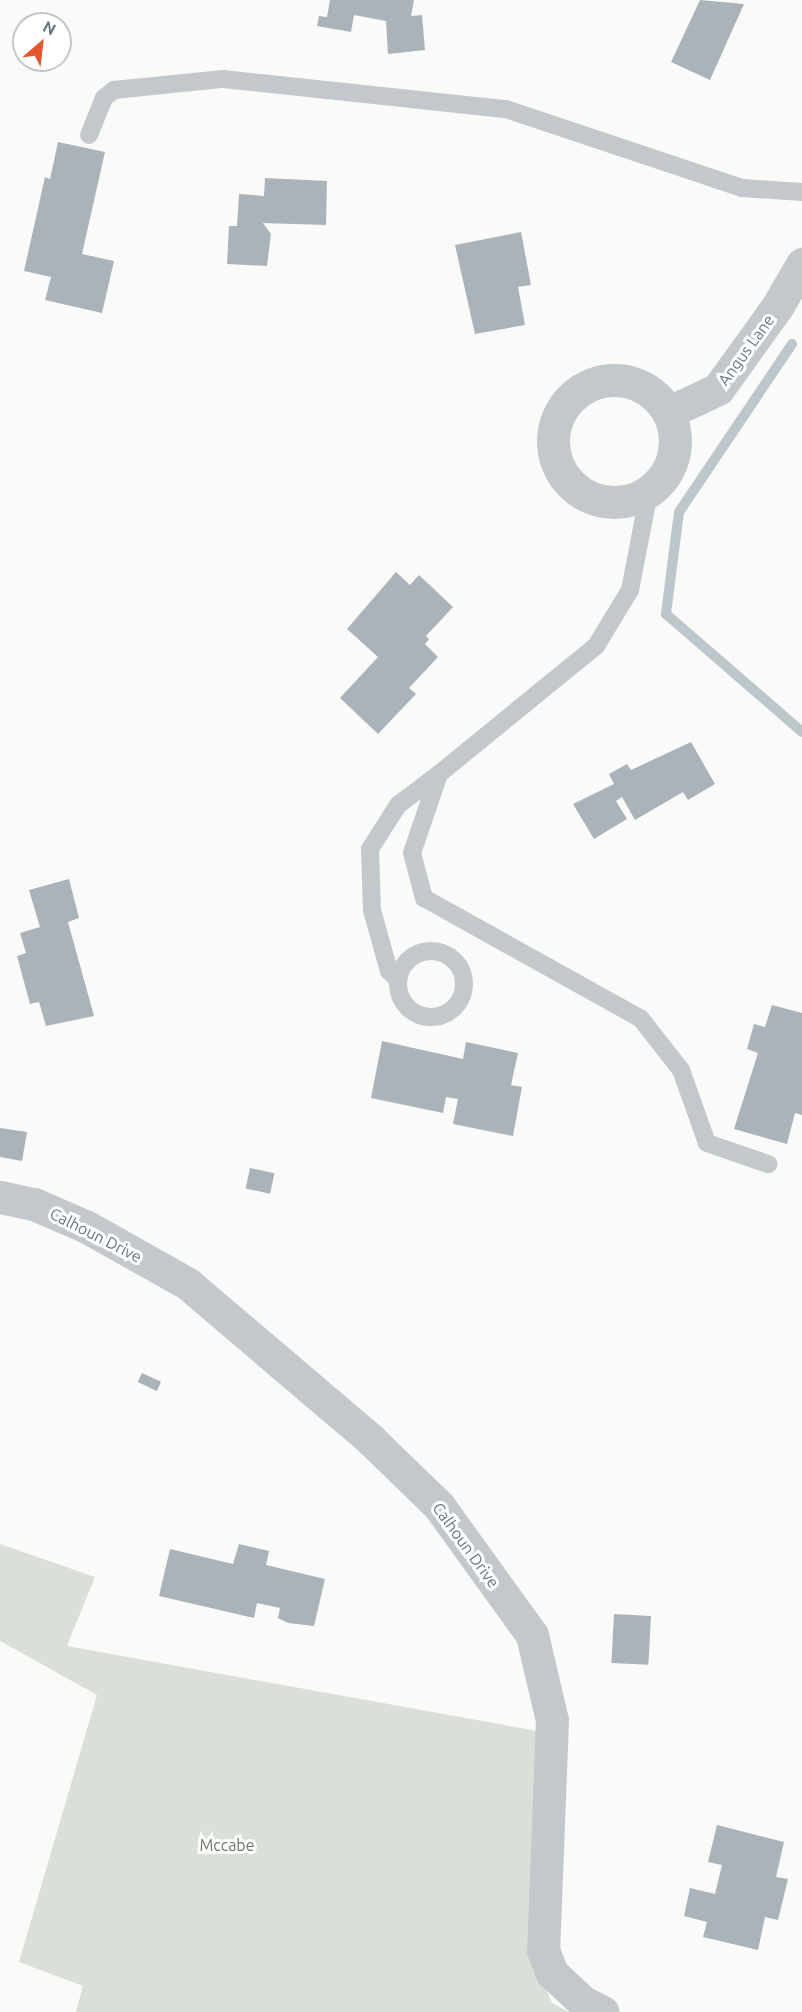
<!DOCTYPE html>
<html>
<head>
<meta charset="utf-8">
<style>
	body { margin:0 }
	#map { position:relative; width:802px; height:2012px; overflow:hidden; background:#fafaf8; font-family:Ubuntu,sans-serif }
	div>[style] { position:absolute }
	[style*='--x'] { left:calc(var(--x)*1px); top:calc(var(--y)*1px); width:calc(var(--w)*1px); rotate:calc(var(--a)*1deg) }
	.green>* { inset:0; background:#dadfd7 }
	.stream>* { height:10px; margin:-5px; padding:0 5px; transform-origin:5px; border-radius:5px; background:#bbc7cb }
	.building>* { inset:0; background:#aab3b9; transform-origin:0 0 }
	.lane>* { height:18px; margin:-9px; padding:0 9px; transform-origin:9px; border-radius:9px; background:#c3c8cc }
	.lane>.ring { margin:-9px; padding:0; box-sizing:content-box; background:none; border:18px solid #c3c8cc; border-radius:50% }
	.street>* { height:33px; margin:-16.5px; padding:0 16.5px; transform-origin:16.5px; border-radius:16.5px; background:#c3c8cc }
	.street>.ring { margin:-16.5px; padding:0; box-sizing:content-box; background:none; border:33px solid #c3c8cc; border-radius:50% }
	span { translate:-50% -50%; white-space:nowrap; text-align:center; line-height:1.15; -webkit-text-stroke:6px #fff; paint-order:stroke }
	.street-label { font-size:16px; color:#657683 }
	.park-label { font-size:16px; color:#687a64 }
	.north { position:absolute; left:12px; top:12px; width:60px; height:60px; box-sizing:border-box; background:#fff; border:2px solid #c1c8cd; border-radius:50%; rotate:28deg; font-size:16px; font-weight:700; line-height:24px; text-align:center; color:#657683 }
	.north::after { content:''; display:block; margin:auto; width:21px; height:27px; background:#e4572e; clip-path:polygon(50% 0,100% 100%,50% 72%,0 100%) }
</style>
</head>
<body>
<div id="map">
	<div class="green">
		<i style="clip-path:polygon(0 1544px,95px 1577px,67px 1646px,537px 1731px,538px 1972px,552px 2003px,569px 2012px,76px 2012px,83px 1986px,19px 1962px,97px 1695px,0 1641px)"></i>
	</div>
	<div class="stream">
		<i style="--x:792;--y:344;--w:202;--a:123.9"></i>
		<i style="--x:679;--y:512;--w:103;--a:97.3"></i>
		<i style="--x:666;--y:614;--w:180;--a:40.9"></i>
	</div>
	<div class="building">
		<i style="clip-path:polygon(330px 0,414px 0,411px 16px,422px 15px,425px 50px,388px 54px,386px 21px,354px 15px,351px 32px,317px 26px,319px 16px,327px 17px)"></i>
		<i style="clip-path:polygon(700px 0,744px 4px,710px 80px,671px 62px)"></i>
		<i style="clip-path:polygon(58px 142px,105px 152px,82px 254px,114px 261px,102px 313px,45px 300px,51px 277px,24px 271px,45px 177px,50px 179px)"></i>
		<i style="clip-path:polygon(265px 178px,327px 181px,326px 225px,263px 223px,271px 234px,267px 266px,227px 264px,229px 226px,237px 226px,239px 194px,264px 196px)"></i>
		<i style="clip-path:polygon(521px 232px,531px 285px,518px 287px,525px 325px,475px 334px,455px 245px)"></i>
		<i style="clip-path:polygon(396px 572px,410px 585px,419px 575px,453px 607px,426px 636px,429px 639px,425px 644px,438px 657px,409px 688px,416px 694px,378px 734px,340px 698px,378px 657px,347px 629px)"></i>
		<i style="clip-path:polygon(691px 742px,715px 784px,688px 800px,683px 792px,635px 820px,622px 797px,616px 801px,627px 819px,594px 839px,573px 804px,614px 784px,609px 774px,627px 764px,631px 770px)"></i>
		<i style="clip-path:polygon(69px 879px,79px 918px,68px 922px,94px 1016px,46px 1026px,39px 1002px,30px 1004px,17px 956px,26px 953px,20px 933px,40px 927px,29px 890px)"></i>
		<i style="clip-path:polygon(772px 1005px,802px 1013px,802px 1115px,795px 1113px,787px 1144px,734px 1129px,758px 1053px,747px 1049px,754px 1024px,765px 1027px)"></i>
		<i style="clip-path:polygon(382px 1041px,463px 1059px,466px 1042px,518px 1053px,511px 1085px,522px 1087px,513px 1136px,453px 1124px,458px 1099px,446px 1097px,443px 1113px,371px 1098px)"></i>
		<i style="clip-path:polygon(0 1128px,27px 1132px,22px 1161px,0 1157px)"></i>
		<i style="left:250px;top:1168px;width:25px;height:21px;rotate:12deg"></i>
		<i style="left:142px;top:1373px;width:21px;height:10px;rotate:25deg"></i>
		<i style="clip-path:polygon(239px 1544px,269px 1551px,266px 1565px,325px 1579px,314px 1626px,288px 1623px,278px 1618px,280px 1608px,257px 1603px,254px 1618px,159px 1596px,170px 1549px,233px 1564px)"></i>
		<i style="left:614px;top:1614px;width:37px;height:49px;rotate:3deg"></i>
		<i style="clip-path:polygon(717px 1825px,784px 1842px,776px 1877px,788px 1879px,778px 1920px,765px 1917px,758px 1950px,703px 1937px,707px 1922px,684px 1916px,690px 1888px,715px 1894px,722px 1865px,708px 1862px)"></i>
	</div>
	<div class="lane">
		<i style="--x:89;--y:135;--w:40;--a:-68"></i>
		<i style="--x:104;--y:98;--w:13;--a:-39"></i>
		<i style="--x:114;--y:90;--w:110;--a:-5.8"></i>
		<i style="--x:223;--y:79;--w:285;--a:6.1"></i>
		<i style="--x:506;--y:109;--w:249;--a:18.5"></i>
		<i style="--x:742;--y:188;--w:60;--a:3.8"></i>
		<i style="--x:439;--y:774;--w:203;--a:-39.2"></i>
		<i style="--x:596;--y:646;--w:66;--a:-58.7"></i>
		<i style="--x:630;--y:590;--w:100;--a:-79"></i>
		<i class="ring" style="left:398px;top:951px;width:48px;height:48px"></i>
		<i style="--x:398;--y:980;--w:13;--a:-135"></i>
		<i style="--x:389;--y:971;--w:63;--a:-105.6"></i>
		<i style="--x:372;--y:910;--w:61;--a:-91.9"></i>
		<i style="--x:370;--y:849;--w:52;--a:-57.5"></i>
		<i style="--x:398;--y:805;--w:51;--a:-37.1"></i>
		<i style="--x:439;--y:774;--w:83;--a:108.9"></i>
		<i style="--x:412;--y:853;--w:47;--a:75.1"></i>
		<i style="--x:424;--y:898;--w:248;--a:29.1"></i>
		<i style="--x:641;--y:1019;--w:65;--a:51.9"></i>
		<i style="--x:681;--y:1070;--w:77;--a:70.4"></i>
		<i style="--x:707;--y:1143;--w:65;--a:19"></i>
	</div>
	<div class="street">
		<i class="ring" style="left:553px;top:380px;width:89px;height:89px"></i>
		<i style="--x:669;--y:412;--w:54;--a:-25.1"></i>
		<i style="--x:718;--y:389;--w:101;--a:-54.3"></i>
		<i style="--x:777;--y:307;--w:50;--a:-59.8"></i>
		<i style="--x:0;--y:1197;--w:35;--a:12"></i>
		<i style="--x:34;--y:1204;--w:58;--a:23.5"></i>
		<i style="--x:87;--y:1227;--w:116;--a:29.4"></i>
		<i style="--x:188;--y:1284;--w:240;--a:40.4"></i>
		<i style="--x:371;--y:1440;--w:95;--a:44.1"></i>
		<i style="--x:439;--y:1506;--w:159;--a:54.2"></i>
		<i style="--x:532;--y:1635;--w:87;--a:76.8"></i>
		<i style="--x:552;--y:1720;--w:230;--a:92.2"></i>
		<i style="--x:543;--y:1950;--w:25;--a:69"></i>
		<i style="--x:552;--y:1973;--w:42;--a:43.1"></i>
		<i style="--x:583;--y:2002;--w:22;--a:27"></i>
	</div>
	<div class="street-label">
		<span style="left:746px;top:350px;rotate:-54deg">Angus Lane</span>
		<span style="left:96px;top:1235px;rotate:27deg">Calhoun Drive</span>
		<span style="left:466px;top:1545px;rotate:54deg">Calhoun Drive</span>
	</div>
	<div class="park-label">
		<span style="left:227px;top:1845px">Mccabe</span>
	</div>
	<div class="north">N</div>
</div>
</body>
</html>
